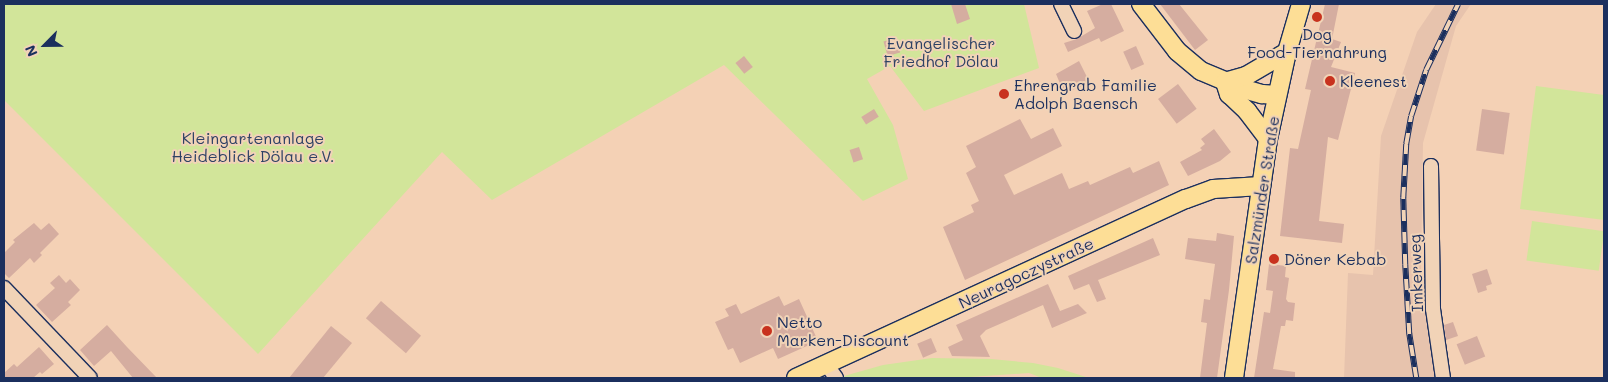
<!DOCTYPE html>
<html>
<head>
<meta charset="utf-8">
<style>
	body { margin:0 }
	#map { position:relative; width:1608px; height:382px; overflow:hidden; background:#f4d1b5; font-family:Mali,sans-serif }
	div>[style] { position:absolute }
	[style*='--x'] { left:calc(var(--x)*1px); top:calc(var(--y)*1px); width:calc(var(--w)*1px); rotate:calc(var(--a)*1deg) }
	.built>* { inset:0; background:#e7c3ad }
	.green>* { inset:0; background:#d2e59a; transform-origin:0 0 }
	.building>* { inset:0; background:#d5ada0; transform-origin:0 0 }
	.roads { filter:drop-shadow(1px 0 #1b2f5e) drop-shadow(-1px 0 #1b2f5e) drop-shadow(0 1px #1b2f5e) drop-shadow(0 -1px #1b2f5e) }
	.minor>* { height:14px; margin:-7px; padding:0 7px; transform-origin:7px; border-radius:7px; background:#f1d3b7 }
	.major>* { height:18px; margin:-9px; padding:0 9px; transform-origin:9px; border-radius:9px; background:#fdde96 }
	.rail>* { height:5.5px; margin-top:-2.75px; transform-origin:0; background:repeating-linear-gradient(90deg,#f1d3b7 0 11px,#1b2f5e 0 22px); box-sizing:border-box; border-block:1px solid #1b2f5e }
	.dots>* { width:14px; height:14px; translate:-50% -50%; box-sizing:border-box; border:2px solid #f1d3b7; border-radius:50% }
	span { translate:-50% -50%; white-space:nowrap; text-align:center; line-height:1.15; -webkit-text-stroke:4px #f1d3b7; paint-order:stroke }
	.poi-label { font-size:16px; color:#1b2f5e }
	.left { translate:0 -50%; text-align:left }
	.park-label { font-size:16px; color:#2d4164 }
	.street-label { font-size:16px; color:#1b2f5e }
	.frame { position:absolute; inset:0; border:5px solid #1b2f5e; pointer-events:none }
	.north { position:absolute; left:20px; top:20px; width:50px; height:50px; -webkit-text-stroke:4px #f1d3b7; paint-order:stroke; rotate:247deg; font-size:14px; font-weight:700; line-height:20px; text-align:center; color:#1b2f5e }
	.north::after { content:''; display:block; margin:auto; width:18px; height:22px; background:#1b2f5e; clip-path:polygon(50% 0,100% 100%,50% 72%,0 100%) }
</style>
</head>
<body>
<div id="map">
	<div class="built">
		<i style="clip-path:polygon(1436px 4px,1471px 4px,1456px 26px,1423px 143px,1421px 278px,1435px 378px,1344px 378px,1348px 273px,1373px 275px,1381px 136px,1417px 32px)"></i>
	</div>
	<div class="green">
		<i style="clip-path:polygon(4px 4px,1024px 4px,1039px 68px,924px 111px,890px 66px,867px 79px,893px 125px,908px 179px,863px 201px,724px 65px,492px 200px,442px 152px,258px 354px,4px 100px)"></i>
		<i style="clip-path:polygon(1536px 86px,1604px 95px,1604px 220px,1520px 209px)"></i>
		<i style="left:1532px;top:221px;width:73px;height:40px;rotate:8deg"></i>
		<i style="clip-path:polygon(932px 358px,991px 359px,1033px 363px,1058px 368px,1089px 378px,1042px 378px,1029px 373px,956px 378px,846px 378px,844px 376px,883px 365px)"></i>
	</div>
	<div class="building">
		<i style="clip-path:polygon(951px 4px,965px 4px,970px 19px,957px 24px)"></i>
		<i style="clip-path:polygon(1103px 4px,1111px 4px,1124px 31px,1101px 42px,1099px 38px,1068px 52px,1064px 43px,1077px 39px,1095px 28px,1087px 11px)"></i>
		<i style="clip-path:polygon(1160px 4px,1179px 4px,1208px 40px,1195px 50px)"></i>
		<i style="clip-path:polygon(1325px 4px,1339px 4px,1332px 39px,1341px 42px,1331px 67px,1355px 73px,1338px 140px,1328px 137px,1319px 221px,1344px 224px,1342px 243px,1280px 236px,1290px 148px,1298px 149px,1311px 90px,1305px 89px)"></i>
		<i style="left:896px;top:38px;width:15px;height:13px;rotate:74deg"></i>
		<i style="left:1136px;top:46px;width:20px;height:14px;rotate:66deg"></i>
		<i style="left:744px;top:56px;width:14px;height:11px;rotate:51deg"></i>
		<i style="clip-path:polygon(1079px 61px,1089px 81px,1082px 84px,1083px 86px,1064px 93px,1056px 74px)"></i>
		<i style="left:1178px;top:84px;width:31px;height:25px;rotate:53deg"></i>
		<i style="left:874px;top:109px;width:9px;height:15px;rotate:58deg"></i>
		<i style="left:1482px;top:109px;width:28px;height:42px;rotate:8deg"></i>
		<i style="clip-path:polygon(1020px 119px,1031px 139px,1053px 128px,1062px 146px,1004px 175px,1014px 195px,1062px 173px,1069px 189px,1088px 181px,1090px 185px,1130px 167px,1133px 173px,1159px 161px,1169px 185px,965px 280px,943px 227px,974px 212px,971px 205px,979px 201px,966px 173px,976px 167px,966px 146px)"></i>
		<i style="clip-path:polygon(1214px 129px,1231px 152px,1220px 161px,1188px 176px,1180px 162px,1202px 150px,1200px 148px,1205px 144px,1201px 139px)"></i>
		<i style="left:859px;top:147px;width:13px;height:10px;rotate:72deg"></i>
		<i style="clip-path:polygon(34px 223px,41px 230px,49px 223px,59px 234px,40px 253px,42px 255px,34px 263px,30px 258px,9px 278px,4px 273px,4px 253px,15px 242px,13px 240px)"></i>
		<i style="clip-path:polygon(1217px 233px,1234px 236px,1229px 290px,1217px 378px,1200px 378px,1207px 323px,1201px 322px,1204px 299px,1210px 300px,1215px 264px,1185px 259px,1188px 238px,1216px 241px)"></i>
		<i style="clip-path:polygon(1153px 238px,1160px 255px,1098px 280px,1106px 299px,1097px 302px,1089px 284px,1074px 290px,1068px 276px)"></i>
		<i style="clip-path:polygon(1269px 264px,1286px 266px,1285px 277px,1289px 278px,1286px 299px,1288px 302px,1295px 303px,1293px 321px,1286px 320px,1285px 326px,1281px 326px,1273px 369px,1295px 372px,1295px 378px,1254px 378px,1264px 312px,1270px 313px,1273px 291px,1266px 290px)"></i>
		<i style="clip-path:polygon(1487px 269px,1492px 284px,1486px 286px,1487px 290px,1478px 293px,1472px 274px)"></i>
		<i style="clip-path:polygon(59px 275px,66px 283px,70px 279px,80px 290px,68px 302px,71px 305px,52px 322px,36px 305px,55px 288px,50px 283px)"></i>
		<i style="clip-path:polygon(1048px 284px,1060px 311px,1078px 304px,1087px 313px,1052px 328px,1043px 305px,986px 330px,980px 336px,990px 357px,952px 356px,948px 347px,963px 340px,956px 325px)"></i>
		<i style="clip-path:polygon(779px 296px,784px 306px,799px 299px,818px 341px,778px 359px,773px 348px,740px 363px,733px 348px,728px 350px,715px 322px,729px 316px,725px 309px,736px 304px,741px 314px)"></i>
		<i style="left:381px;top:301px;width:53px;height:23px;rotate:41deg"></i>
		<i style="clip-path:polygon(1453px 322px,1458px 336px,1446px 340px,1444px 325px)"></i>
		<i style="clip-path:polygon(107px 325px,127px 347px,157px 378px,133px 378px,111px 351px,94px 366px,80px 350px)"></i>
		<i style="clip-path:polygon(331px 326px,352px 343px,323px 378px,289px 378px)"></i>
		<i style="left:1477px;top:336px;width:22px;height:22px;rotate:68deg"></i>
		<i style="left:931px;top:338px;width:15px;height:15px;rotate:67deg"></i>
		<i style="clip-path:polygon(39px 347px,54px 364px,42px 374px,40px 372px,33px 378px,4px 378px,4px 373px,14px 364px,17px 367px)"></i>
	</div>
	<div class="roads">
		<div class="minor">
			<i style="--x:1061;--y:4;--w:30;--a:64"></i>
			<i style="--x:1431;--y:166;--w:143;--a:89.2"></i>
			<i style="--x:1433;--y:309;--w:70;--a:81.8"></i>
			<i style="--x:4;--y:288;--w:124;--a:46.3"></i>
			<i style="--x:826;--y:364;--w:17;--a:54"></i>
		</div>
		<div class="major">
			<i style="--x:1141;--y:4;--w:59;--a:52.5"></i>
			<i style="--x:1177;--y:51;--w:31;--a:40"></i>
			<i style="--x:1201;--y:71;--w:47;--a:22.7"></i>
			<i style="--x:1244;--y:89;--w:19;--a:16"></i>
			<i style="--x:1262;--y:94;--w:15;--a:4"></i>
			<i style="--x:1225;--y:82;--w:13;--a:72"></i>
			<i style="--x:1229;--y:94;--w:25;--a:43"></i>
			<i style="--x:1247;--y:111;--w:35;--a:53"></i>
			<i style="--x:1225;--y:82;--w:22;--a:-16"></i>
			<i style="--x:1246;--y:76;--w:48;--a:-30.3"></i>
			<i style="--x:796;--y:378;--w:429;--a:-24.7"></i>
			<i style="--x:1186;--y:199;--w:29;--a:-20"></i>
			<i style="--x:1213;--y:189;--w:48;--a:-3.6"></i>
			<i style="--x:1234;--y:378;--w:241;--a:-81.9"></i>
			<i style="--x:1268;--y:139;--w:89;--a:-77.7"></i>
			<i style="--x:1287;--y:52;--w:50;--a:-73.7"></i>
		</div>
	</div>
	<div class="rail">
		<i style="--x:1416;--y:378;--w:45;--a:-99"></i>
		<i style="--x:1409;--y:334;--w:69;--a:-93.3"></i>
		<i style="--x:1405;--y:265;--w:67;--a:-91.7"></i>
		<i style="--x:1403;--y:198;--w:54;--a:-86.8"></i>
		<i style="--x:1406;--y:144;--w:28;--a:-80"></i>
		<i style="--x:1411;--y:116;--w:48;--a:-71.9"></i>
		<i style="--x:1426;--y:70;--w:73;--a:-64.1"></i>
	</div>
	<div class="dots">
		<i style="left:1317px;top:17px;background:#c8321e"></i>
		<i style="left:1330px;top:81px;background:#c8321e"></i>
		<i style="left:1004px;top:94px;background:#c8321e"></i>
		<i style="left:1274px;top:259px;background:#c8321e"></i>
		<i style="left:767px;top:331px;background:#c8321e"></i>
	</div>
	<div class="poi-label">
		<span style="left:1317px;top:43px">Dog<br>Food-Tiernahrung</span>
		<span class="left" style="left:1340px;top:81px">Kleenest</span>
		<span class="left" style="left:1014px;top:94px">Ehrengrab Familie<br>Adolph Baensch</span>
		<span class="left" style="left:1284px;top:259px">Döner Kebab</span>
		<span class="left" style="left:777px;top:331px">Netto<br>Marken-Discount</span>
	</div>
	<div class="park-label">
		<span style="left:941px;top:52px">Evangelischer<br>Friedhof Dölau</span>
		<span style="left:253px;top:147px">Kleingartenanlage<br>Heideblick Dölau e.V.</span>
	</div>
	<div class="street-label">
		<span style="left:1262px;top:190px;rotate:-81deg">Salzmünder Straße</span>
		<span style="left:1026px;top:273px;rotate:-25deg">Neuragoczystraße</span>
		<span style="left:1416px;top:273px;rotate:-92deg">Imkerweg</span>
	</div>
	<div class="frame"></div>
	<div class="north">N</div>
</div>
</body>
</html>
